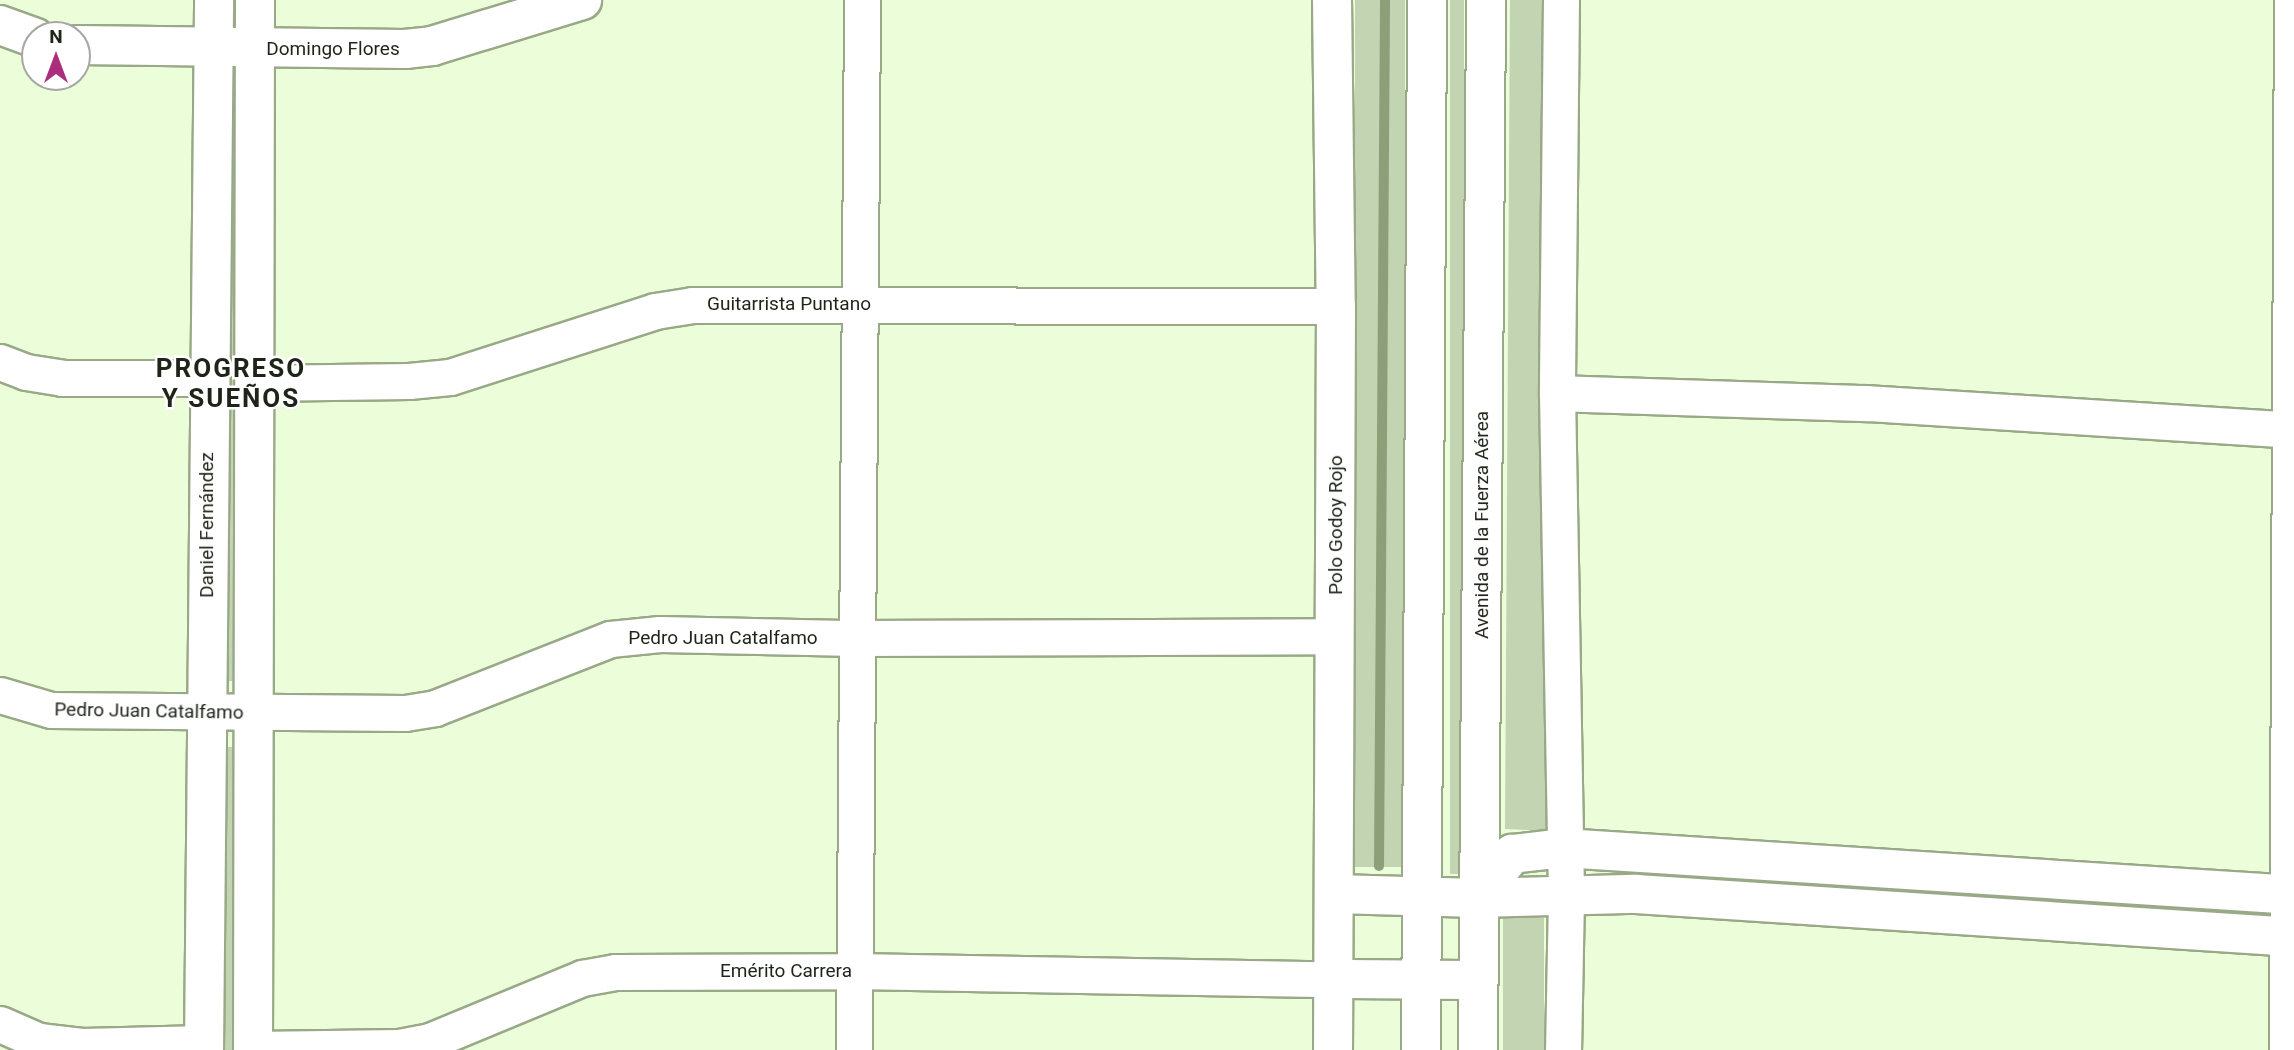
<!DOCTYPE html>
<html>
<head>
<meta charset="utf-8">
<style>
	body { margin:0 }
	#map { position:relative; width:2294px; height:1050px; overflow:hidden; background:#ecfdda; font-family:Roboto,sans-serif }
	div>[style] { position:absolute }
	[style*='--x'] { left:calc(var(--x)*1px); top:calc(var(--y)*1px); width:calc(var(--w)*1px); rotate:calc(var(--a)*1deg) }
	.green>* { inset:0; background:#c3d4b2; transform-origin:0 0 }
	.stream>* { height:10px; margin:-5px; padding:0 5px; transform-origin:5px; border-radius:5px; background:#8d9f79 }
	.roads { filter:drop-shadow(2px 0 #99a988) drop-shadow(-2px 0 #99a988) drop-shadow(0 2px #99a988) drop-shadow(0 -2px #99a988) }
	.minor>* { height:35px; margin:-17.5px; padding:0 17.5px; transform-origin:17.5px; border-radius:17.5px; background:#fff }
	.tertiary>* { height:38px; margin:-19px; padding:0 19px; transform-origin:19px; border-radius:19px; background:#fff }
	.primary>* { height:38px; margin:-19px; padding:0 19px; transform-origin:19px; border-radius:19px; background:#fff }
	span { translate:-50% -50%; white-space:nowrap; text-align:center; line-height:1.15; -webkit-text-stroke:5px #fff; paint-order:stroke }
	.street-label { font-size:19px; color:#1e2418 }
	.district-label { font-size:26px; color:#1e2418; font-weight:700; letter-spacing:2px }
	.north { position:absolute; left:21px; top:21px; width:70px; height:70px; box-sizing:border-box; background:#fff; border:2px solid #a5a7a3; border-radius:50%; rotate:0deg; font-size:19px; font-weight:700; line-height:28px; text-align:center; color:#1e2418 }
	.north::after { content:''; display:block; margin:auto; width:24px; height:32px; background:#ac2d7b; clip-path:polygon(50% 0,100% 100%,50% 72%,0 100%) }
</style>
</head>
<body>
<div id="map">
	<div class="green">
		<i style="left:1355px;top:0;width:50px;height:867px"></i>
		<i style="left:1450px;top:0;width:14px;height:874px"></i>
		<i style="clip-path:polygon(1510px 0,1545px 0,1550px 831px,1505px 829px)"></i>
		<i style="left:228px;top:82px;width:11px;height:599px"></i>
		<i style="left:223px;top:747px;width:12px;height:303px"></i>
		<i style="left:1503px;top:918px;width:41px;height:132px"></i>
	</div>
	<div class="stream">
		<i style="--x:1379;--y:866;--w:866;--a:-89.6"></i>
	</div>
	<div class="roads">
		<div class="minor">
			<i style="--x:1561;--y:0;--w:393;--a:90.6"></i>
			<i style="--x:1557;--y:393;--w:503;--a:88.97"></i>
			<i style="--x:1566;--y:896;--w:154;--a:91.1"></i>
			<i style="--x:0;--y:362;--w:28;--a:21"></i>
			<i style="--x:26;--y:372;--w:36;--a:9"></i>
			<i style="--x:62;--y:378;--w:146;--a:0"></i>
			<i style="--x:253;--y:383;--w:156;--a:-0.7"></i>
			<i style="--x:409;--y:381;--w:41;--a:-5.6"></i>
			<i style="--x:450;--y:377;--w:215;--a:-17.8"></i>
			<i style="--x:655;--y:311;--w:37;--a:-9"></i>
			<i style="--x:692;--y:305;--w:644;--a:0.09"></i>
			<i style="--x:1557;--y:393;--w:309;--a:1.9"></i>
			<i style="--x:1866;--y:403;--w:429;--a:3.6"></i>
			<i style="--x:0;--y:695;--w:53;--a:16.4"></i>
			<i style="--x:51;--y:710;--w:354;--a:0.5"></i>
			<i style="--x:405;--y:713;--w:30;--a:-9"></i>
			<i style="--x:435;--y:708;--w:188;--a:-21.5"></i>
			<i style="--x:610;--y:639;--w:50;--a:-5.7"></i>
			<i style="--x:660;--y:634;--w:197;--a:1.2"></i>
			<i style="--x:857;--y:638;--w:478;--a:-0.2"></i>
			<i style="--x:0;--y:1024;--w:43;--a:23.6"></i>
			<i style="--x:39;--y:1041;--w:43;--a:6.6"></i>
			<i style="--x:82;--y:1046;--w:122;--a:-1.4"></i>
			<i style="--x:253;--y:1049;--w:146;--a:-0.8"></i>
			<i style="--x:399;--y:1047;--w:32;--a:-11"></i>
			<i style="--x:430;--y:1041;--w:165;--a:-22.5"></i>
			<i style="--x:582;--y:978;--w:34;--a:-10"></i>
			<i style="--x:615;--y:972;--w:239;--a:-0.2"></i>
			<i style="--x:854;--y:971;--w:480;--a:1"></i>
			<i style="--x:854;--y:1050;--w:1050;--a:-89.56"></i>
			<i style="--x:2287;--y:1050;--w:1050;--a:-89.73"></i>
		</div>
		<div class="tertiary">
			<i style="--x:1332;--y:0;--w:306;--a:89.3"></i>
			<i style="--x:1336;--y:306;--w:744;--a:90.23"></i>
			<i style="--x:0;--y:25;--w:37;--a:20"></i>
			<i style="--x:77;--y:45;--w:328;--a:0.7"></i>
			<i style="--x:405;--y:49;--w:27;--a:-6"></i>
			<i style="--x:432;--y:46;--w:157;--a:-17"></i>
			<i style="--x:1335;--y:894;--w:143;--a:1.6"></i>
			<i style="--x:1478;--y:898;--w:158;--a:-1.5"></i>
			<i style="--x:1636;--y:894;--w:659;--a:3.74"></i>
			<i style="--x:1478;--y:898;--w:56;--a:-52.3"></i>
			<i style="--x:1512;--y:854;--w:51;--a:-6.7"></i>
			<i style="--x:1563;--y:848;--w:733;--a:3.68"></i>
			<i style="--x:1334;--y:979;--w:144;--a:0.4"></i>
			<i style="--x:204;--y:1050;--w:1050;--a:-89.45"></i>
			<i style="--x:253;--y:1050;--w:1050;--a:-89.89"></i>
		</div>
		<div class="primary">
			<i style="--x:1421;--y:1050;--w:1050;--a:-89.67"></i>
			<i style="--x:1478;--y:1050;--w:1050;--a:-89.56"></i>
		</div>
	</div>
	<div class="street-label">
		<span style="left:333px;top:49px">Domingo Flores</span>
		<span style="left:789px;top:304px">Guitarrista Puntano</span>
		<span style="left:207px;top:525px;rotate:-90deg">Daniel Fernández</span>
		<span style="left:1336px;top:525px;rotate:-90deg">Polo Godoy Rojo</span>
		<span style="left:1482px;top:525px;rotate:-90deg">Avenida de la Fuerza Aérea</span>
		<span style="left:723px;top:638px">Pedro Juan Catalfamo</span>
		<span style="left:149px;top:711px;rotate:1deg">Pedro Juan Catalfamo</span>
		<span style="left:786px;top:971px">Emérito Carrera</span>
	</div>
	<div class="district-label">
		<span style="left:231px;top:384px">PROGRESO<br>Y SUEÑOS</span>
	</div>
	<div class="north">N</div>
</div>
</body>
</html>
